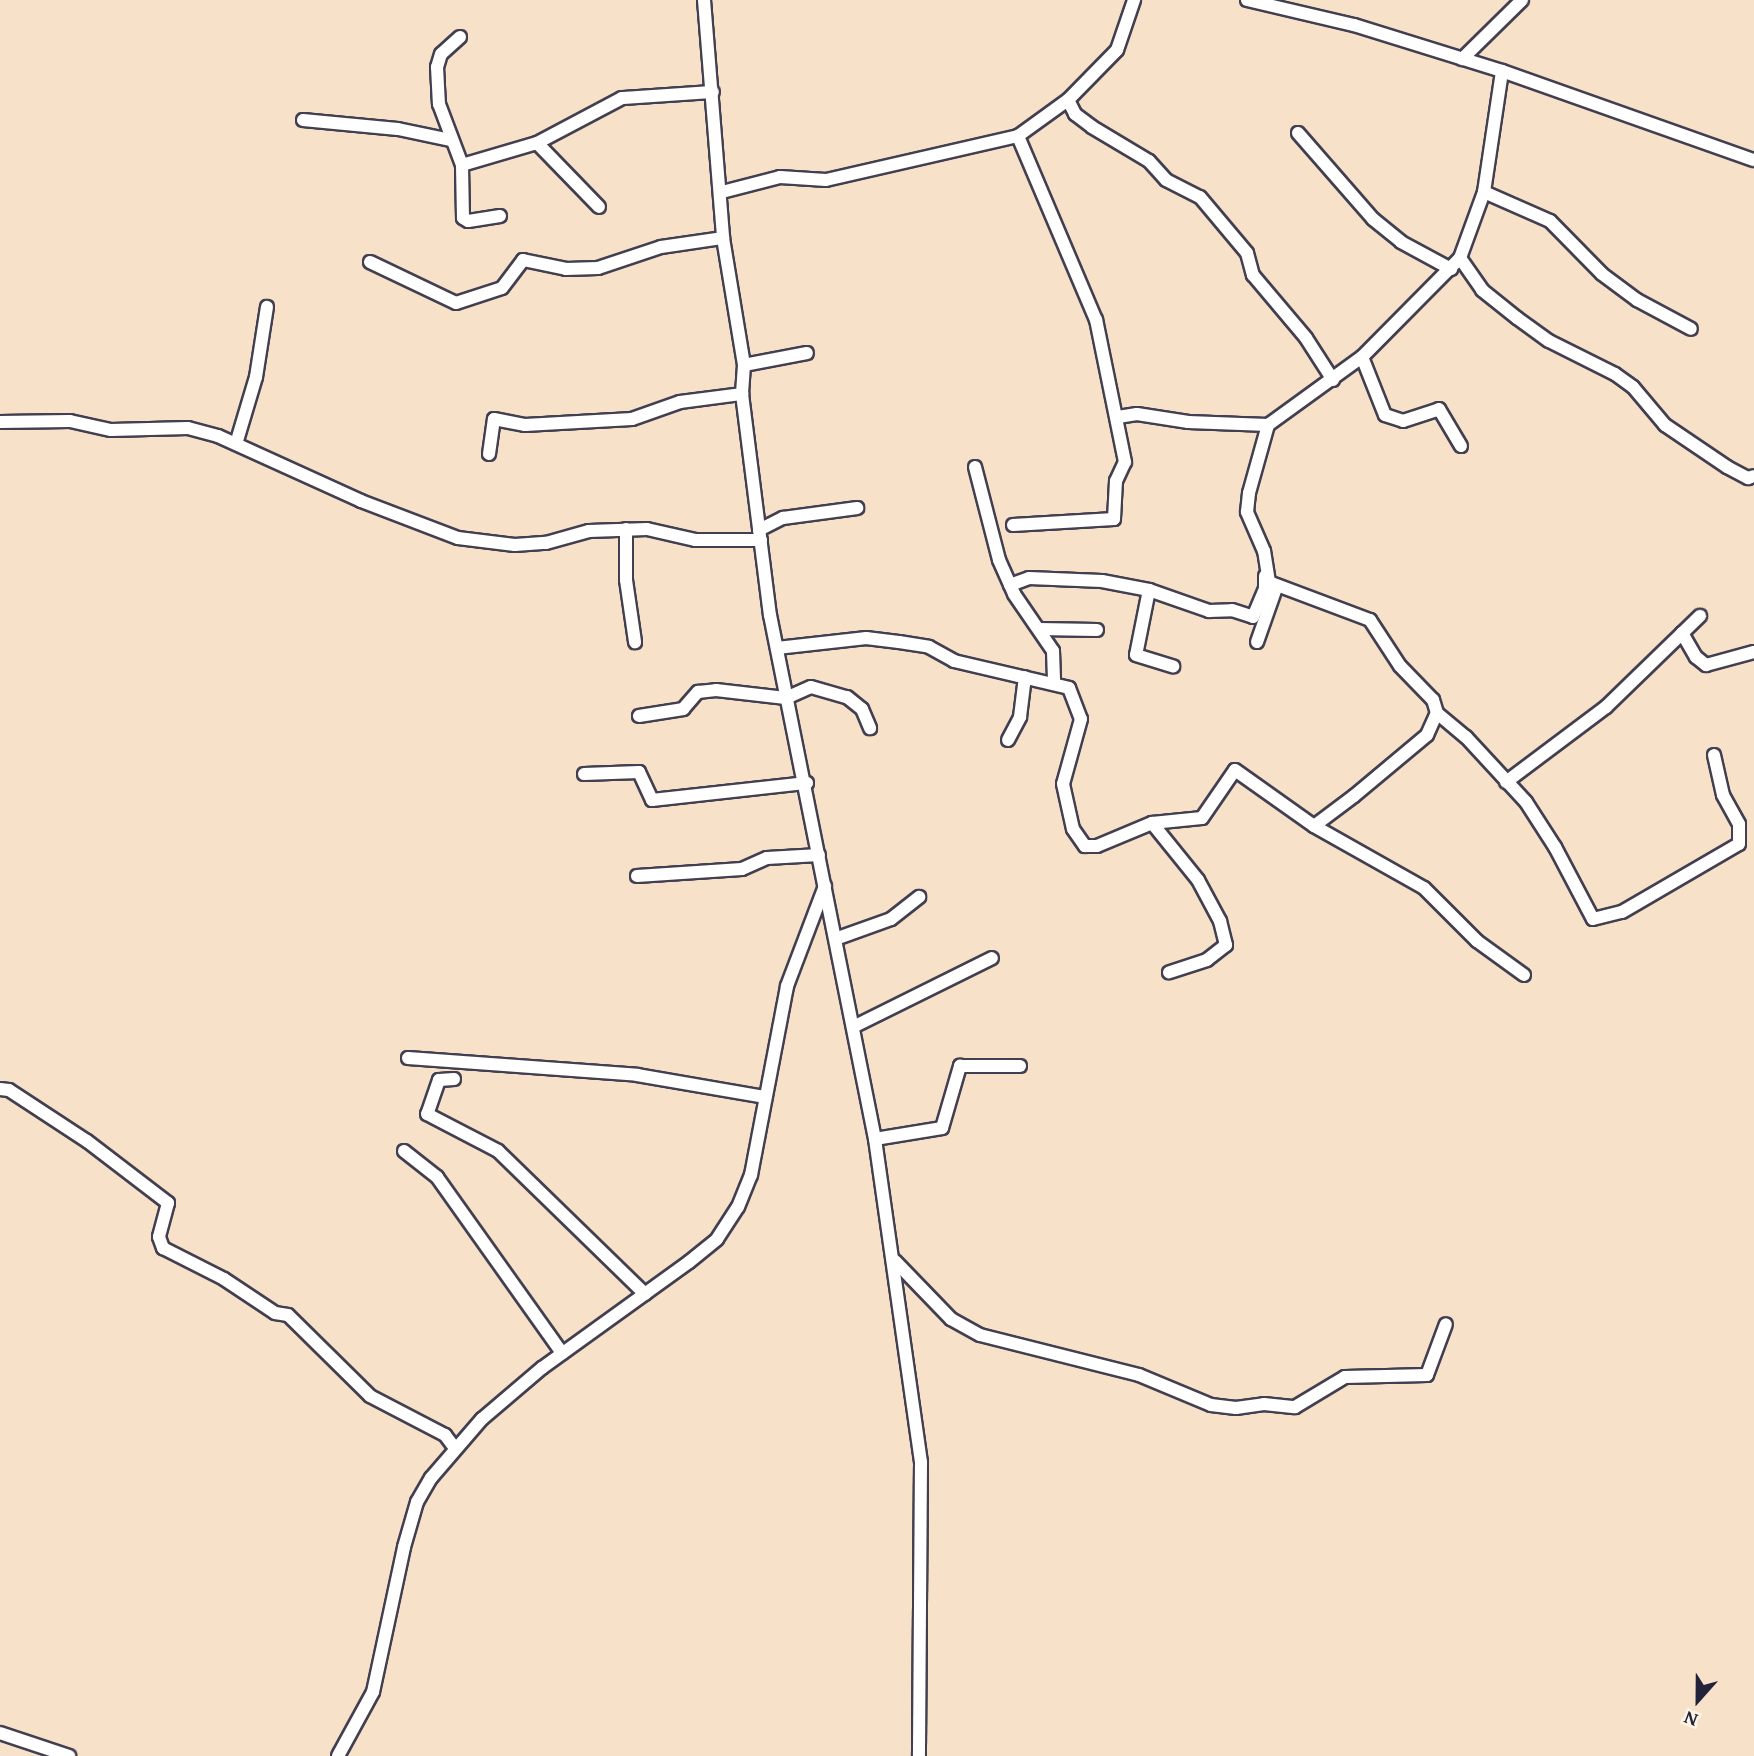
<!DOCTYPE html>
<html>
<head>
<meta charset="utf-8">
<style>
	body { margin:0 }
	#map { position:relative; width:1754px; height:1756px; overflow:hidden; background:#f7e2c9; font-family:"Gentium Book Plus",serif }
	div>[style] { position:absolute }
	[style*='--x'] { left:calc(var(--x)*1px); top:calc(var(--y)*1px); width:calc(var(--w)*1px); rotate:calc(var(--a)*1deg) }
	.roads { filter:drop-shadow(2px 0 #423f50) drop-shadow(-2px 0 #423f50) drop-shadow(0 2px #423f50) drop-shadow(0 -2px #423f50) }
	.street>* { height:12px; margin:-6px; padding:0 6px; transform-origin:6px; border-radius:6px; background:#fff }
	span { translate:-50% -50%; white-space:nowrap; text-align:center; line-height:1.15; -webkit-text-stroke:5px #fcf5e5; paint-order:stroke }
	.north { position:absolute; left:1663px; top:1665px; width:70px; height:70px; -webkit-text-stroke:5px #fcf5e5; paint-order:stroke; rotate:201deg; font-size:19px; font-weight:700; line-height:28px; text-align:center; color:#22223b }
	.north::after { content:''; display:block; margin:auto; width:24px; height:32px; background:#22223b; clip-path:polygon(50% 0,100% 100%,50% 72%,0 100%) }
</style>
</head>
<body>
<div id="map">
	<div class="roads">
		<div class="street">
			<i style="--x:704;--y:0;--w:239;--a:85.4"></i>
			<i style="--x:723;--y:238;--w:129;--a:80.6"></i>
			<i style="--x:744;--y:365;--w:29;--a:94"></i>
			<i style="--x:742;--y:394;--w:223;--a:82.8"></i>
			<i style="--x:770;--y:615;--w:534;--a:78.67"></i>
			<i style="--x:875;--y:1139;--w:326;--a:81.9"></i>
			<i style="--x:921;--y:1462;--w:294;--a:90.4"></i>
			<i style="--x:1247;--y:0;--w:110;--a:13.2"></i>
			<i style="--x:1354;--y:25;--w:155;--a:17.3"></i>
			<i style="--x:1502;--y:71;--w:267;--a:19.5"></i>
			<i style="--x:460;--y:37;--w:25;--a:138"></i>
			<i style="--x:441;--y:54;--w:14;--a:107"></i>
			<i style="--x:437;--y:67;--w:37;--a:87"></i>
			<i style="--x:439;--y:104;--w:65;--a:69.3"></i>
			<i style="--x:1462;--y:59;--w:84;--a:-44.5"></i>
			<i style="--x:1068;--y:100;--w:16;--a:63"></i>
			<i style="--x:1075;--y:114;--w:21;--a:37"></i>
			<i style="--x:1092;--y:127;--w:66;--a:30.8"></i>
			<i style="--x:1149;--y:161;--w:25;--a:48"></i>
			<i style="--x:1166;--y:180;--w:38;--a:27"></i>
			<i style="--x:1200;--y:197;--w:73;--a:50"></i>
			<i style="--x:1247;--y:253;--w:23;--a:75"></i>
			<i style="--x:1253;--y:275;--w:82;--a:49.9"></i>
			<i style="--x:1306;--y:338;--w:50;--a:57.3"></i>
			<i style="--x:303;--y:120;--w:95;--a:5.4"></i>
			<i style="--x:398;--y:129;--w:53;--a:11.9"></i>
			<i style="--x:1298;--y:133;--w:114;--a:48.9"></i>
			<i style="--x:1373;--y:219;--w:36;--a:39"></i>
			<i style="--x:1401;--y:242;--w:57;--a:28.4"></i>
			<i style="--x:537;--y:143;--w:89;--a:45.9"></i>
			<i style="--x:722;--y:192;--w:60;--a:-14.5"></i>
			<i style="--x:780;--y:177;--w:46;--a:3.7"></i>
			<i style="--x:826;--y:180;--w:197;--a:-12.9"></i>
			<i style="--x:1018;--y:136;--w:62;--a:-35.8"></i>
			<i style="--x:1068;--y:100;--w:70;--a:-45.6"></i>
			<i style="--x:1117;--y:50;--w:53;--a:-71.2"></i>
			<i style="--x:1484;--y:192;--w:72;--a:23.7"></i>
			<i style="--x:1550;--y:221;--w:74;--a:45.5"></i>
			<i style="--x:1602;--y:274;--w:44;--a:36.6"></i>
			<i style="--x:1637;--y:300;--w:61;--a:28.2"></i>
			<i style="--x:500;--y:216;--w:32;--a:171"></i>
			<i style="--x:468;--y:221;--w:6;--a:-149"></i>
			<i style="--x:463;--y:218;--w:53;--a:-91.1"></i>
			<i style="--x:462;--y:165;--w:78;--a:-16.3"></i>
			<i style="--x:537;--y:143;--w:96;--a:-27.9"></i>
			<i style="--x:622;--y:98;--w:91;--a:-3.8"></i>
			<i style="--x:1460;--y:258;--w:39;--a:55"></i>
			<i style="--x:1482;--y:290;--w:45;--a:38.7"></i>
			<i style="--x:1517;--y:318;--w:39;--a:36"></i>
			<i style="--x:1549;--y:341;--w:74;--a:26.6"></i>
			<i style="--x:1615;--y:374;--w:22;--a:36"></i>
			<i style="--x:1633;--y:387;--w:50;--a:49.9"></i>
			<i style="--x:1665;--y:425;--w:75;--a:34.1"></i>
			<i style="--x:1727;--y:467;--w:24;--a:28"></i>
			<i style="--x:1748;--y:478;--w:6;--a:-18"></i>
			<i style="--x:370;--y:262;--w:95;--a:25.5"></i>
			<i style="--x:456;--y:303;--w:48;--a:-18.1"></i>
			<i style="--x:502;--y:288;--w:35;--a:-53"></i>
			<i style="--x:523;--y:260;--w:44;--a:11.8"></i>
			<i style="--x:566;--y:269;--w:32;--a:-2"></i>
			<i style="--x:598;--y:268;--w:66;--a:-18.4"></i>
			<i style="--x:661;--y:247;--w:63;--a:-8.3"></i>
			<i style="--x:1362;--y:357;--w:62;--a:68.4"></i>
			<i style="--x:1385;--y:415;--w:19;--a:18"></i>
			<i style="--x:1403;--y:421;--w:38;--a:-18"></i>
			<i style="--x:1439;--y:409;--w:43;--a:59.3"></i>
			<i style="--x:744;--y:365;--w:64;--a:-10.8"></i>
			<i style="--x:1118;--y:417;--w:19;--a:-9"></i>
			<i style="--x:1137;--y:414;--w:52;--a:8.9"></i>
			<i style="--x:1188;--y:422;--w:80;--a:2.1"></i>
			<i style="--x:0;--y:422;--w:70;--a:-0.8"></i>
			<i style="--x:70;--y:421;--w:42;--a:12.4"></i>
			<i style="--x:111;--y:430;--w:77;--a:-1.5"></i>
			<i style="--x:188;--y:428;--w:31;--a:15"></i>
			<i style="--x:218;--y:436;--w:157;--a:24.4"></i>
			<i style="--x:361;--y:501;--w:104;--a:20.9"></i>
			<i style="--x:458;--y:538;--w:57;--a:7"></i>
			<i style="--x:515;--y:545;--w:31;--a:-4"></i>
			<i style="--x:546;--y:543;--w:45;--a:-15.6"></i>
			<i style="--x:589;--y:531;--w:58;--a:-2"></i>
			<i style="--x:647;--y:529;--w:49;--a:12.9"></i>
			<i style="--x:695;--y:540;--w:66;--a:0"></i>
			<i style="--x:236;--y:444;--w:70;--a:-73.4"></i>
			<i style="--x:256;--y:377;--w:71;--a:-81.1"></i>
			<i style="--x:489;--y:454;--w:35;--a:-82"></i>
			<i style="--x:494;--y:419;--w:32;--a:11"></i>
			<i style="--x:525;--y:425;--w:107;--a:-3.2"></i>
			<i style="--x:632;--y:419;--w:51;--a:-19.5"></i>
			<i style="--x:680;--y:402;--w:63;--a:-7.4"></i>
			<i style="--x:975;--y:467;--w:96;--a:75.5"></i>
			<i style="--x:999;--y:560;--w:37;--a:66"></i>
			<i style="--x:1014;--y:594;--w:69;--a:55.6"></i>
			<i style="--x:1053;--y:651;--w:31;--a:88"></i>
			<i style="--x:1013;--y:525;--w:101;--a:-3.4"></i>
			<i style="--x:1114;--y:519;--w:38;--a:-87"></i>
			<i style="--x:1116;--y:481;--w:21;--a:-65"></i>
			<i style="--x:1125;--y:462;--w:145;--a:-101.5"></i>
			<i style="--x:1096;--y:320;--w:200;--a:-113"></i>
			<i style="--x:626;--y:529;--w:51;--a:90"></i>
			<i style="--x:626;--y:580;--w:63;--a:81.7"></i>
			<i style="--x:759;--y:530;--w:27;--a:-27"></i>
			<i style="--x:783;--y:518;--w:75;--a:-7.7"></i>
			<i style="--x:1010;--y:585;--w:20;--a:-20"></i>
			<i style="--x:1029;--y:578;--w:73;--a:2.4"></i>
			<i style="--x:1102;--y:581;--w:48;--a:10.8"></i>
			<i style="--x:1149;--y:590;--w:64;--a:19.3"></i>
			<i style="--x:1209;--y:611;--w:23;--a:-2"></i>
			<i style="--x:1232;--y:610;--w:22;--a:18"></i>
			<i style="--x:1253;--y:617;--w:30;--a:-67"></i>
			<i style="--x:1265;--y:589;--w:13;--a:-90"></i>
			<i style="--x:1149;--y:590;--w:66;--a:101.3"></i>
			<i style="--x:1136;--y:655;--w:39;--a:17"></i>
			<i style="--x:1039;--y:629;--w:58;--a:1"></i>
			<i style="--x:1682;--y:633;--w:28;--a:60"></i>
			<i style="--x:1696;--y:657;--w:13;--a:39"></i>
			<i style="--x:1706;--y:665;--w:50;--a:-15.2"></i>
			<i style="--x:1257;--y:642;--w:57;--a:-70.6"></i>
			<i style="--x:777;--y:648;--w:90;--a:-6.4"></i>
			<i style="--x:866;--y:638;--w:33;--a:7"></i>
			<i style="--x:899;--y:642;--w:30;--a:9"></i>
			<i style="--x:929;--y:647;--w:29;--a:29"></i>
			<i style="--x:954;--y:661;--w:118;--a:13.2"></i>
			<i style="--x:1069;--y:688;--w:33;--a:69"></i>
			<i style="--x:1081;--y:719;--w:67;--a:105.5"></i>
			<i style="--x:1063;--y:784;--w:46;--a:77.5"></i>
			<i style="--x:1073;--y:829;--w:21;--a:55"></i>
			<i style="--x:1085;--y:846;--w:12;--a:0"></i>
			<i style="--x:1097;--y:846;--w:60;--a:-22.7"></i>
			<i style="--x:1152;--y:823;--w:50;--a:-5.7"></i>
			<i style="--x:1202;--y:818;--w:58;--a:-55.5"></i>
			<i style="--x:1235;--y:770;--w:97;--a:35.3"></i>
			<i style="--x:1314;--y:826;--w:50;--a:-36.9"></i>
			<i style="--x:1354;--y:796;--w:95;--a:-39.9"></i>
			<i style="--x:1427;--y:735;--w:24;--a:-66"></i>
			<i style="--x:1437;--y:713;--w:14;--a:-107"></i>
			<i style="--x:1433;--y:700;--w:47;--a:-134.1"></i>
			<i style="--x:1400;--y:666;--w:55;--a:-123.1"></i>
			<i style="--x:1370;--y:620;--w:108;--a:-159.4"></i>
			<i style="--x:1269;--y:582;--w:31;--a:-99"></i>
			<i style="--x:1264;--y:551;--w:43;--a:-113.6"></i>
			<i style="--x:1247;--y:512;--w:19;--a:-84"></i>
			<i style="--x:1249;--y:493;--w:71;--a:-74.4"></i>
			<i style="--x:1268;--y:425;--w:116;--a:-35.9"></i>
			<i style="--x:1362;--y:357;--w:139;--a:-45.3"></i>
			<i style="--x:1460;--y:258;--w:70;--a:-70"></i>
			<i style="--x:1484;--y:192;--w:122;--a:-81.5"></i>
			<i style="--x:1437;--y:713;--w:38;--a:40"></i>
			<i style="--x:1466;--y:737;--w:88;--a:47.3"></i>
			<i style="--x:1526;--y:802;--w:54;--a:57.2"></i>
			<i style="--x:1555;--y:847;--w:81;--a:62.2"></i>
			<i style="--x:1593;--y:919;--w:30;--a:-14"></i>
			<i style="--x:1622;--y:912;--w:135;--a:-30.2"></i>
			<i style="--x:1739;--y:844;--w:20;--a:-90"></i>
			<i style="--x:1739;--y:824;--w:33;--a:-119"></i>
			<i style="--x:1723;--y:795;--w:41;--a:-102.7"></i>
			<i style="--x:639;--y:716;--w:45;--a:-9"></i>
			<i style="--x:683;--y:709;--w:23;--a:-49"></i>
			<i style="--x:698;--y:692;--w:18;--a:-6"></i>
			<i style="--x:716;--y:690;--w:70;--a:6.5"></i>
			<i style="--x:786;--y:698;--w:27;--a:-24"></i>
			<i style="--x:811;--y:687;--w:37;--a:16"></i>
			<i style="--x:847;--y:697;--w:19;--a:39"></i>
			<i style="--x:862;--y:709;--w:21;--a:67"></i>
			<i style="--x:1008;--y:740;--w:26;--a:-62"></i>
			<i style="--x:1020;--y:717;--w:40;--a:-82.9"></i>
			<i style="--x:584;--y:774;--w:55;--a:-2.1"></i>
			<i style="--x:639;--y:772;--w:31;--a:65"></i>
			<i style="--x:652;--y:800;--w:156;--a:-6.3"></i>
			<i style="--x:1506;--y:782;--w:125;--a:-36.9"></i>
			<i style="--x:1606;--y:707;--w:131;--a:-44.1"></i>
			<i style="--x:1152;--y:823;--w:73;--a:51.1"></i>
			<i style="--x:1198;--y:880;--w:47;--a:61.8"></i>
			<i style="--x:1220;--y:921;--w:25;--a:76"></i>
			<i style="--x:1226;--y:945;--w:24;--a:142"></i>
			<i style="--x:1207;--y:960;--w:40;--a:162"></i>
			<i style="--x:1314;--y:826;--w:126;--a:29.4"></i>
			<i style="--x:1424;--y:888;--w:75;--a:45"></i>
			<i style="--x:1477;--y:941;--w:58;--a:35.9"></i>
			<i style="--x:637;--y:876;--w:105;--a:-3.8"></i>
			<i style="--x:742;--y:869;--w:27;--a:-24"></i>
			<i style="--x:767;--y:858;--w:52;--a:-3.3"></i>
			<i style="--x:838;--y:938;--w:56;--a:-19.7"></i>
			<i style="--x:891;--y:919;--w:36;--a:-38"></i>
			<i style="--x:853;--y:1027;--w:155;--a:-26.4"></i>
			<i style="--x:408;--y:1058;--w:230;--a:4.2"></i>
			<i style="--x:637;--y:1075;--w:129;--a:9.8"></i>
			<i style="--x:454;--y:1079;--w:15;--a:176"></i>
			<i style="--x:439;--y:1080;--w:36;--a:109"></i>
			<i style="--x:427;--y:1114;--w:80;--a:27.5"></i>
			<i style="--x:498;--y:1151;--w:205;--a:44.2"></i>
			<i style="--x:0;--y:1089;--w:9;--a:6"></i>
			<i style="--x:9;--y:1090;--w:93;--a:33.2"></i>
			<i style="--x:87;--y:1141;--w:102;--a:37.4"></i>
			<i style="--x:168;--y:1203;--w:35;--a:105"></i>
			<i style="--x:159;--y:1237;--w:12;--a:70"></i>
			<i style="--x:163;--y:1248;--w:68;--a:26.9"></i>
			<i style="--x:224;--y:1279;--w:61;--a:33.7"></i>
			<i style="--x:275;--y:1313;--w:13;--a:9"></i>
			<i style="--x:288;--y:1315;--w:115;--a:44.6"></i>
			<i style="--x:370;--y:1396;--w:85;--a:27.5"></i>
			<i style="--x:445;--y:1435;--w:15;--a:53"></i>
			<i style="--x:875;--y:1139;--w:68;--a:-9.3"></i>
			<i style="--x:942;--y:1128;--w:65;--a:-73.8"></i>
			<i style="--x:960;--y:1066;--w:60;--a:0"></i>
			<i style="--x:404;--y:1151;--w:42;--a:38.2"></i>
			<i style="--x:437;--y:1177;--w:216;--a:54.6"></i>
			<i style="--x:895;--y:1261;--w:81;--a:46"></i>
			<i style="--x:951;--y:1319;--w:33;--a:29"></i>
			<i style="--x:980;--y:1335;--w:164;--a:14.1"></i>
			<i style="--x:1139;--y:1375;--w:78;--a:22.6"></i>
			<i style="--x:1211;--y:1405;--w:25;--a:7"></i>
			<i style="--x:1236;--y:1408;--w:28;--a:-8"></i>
			<i style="--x:1264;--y:1404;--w:31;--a:6"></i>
			<i style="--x:1295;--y:1407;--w:58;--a:-31"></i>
			<i style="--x:1345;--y:1377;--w:82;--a:-1.4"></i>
			<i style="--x:1427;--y:1375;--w:54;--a:-69.6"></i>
			<i style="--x:0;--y:1733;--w:73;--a:18.4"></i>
			<i style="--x:338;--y:1756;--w:73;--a:-61.3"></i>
			<i style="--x:373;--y:1692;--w:148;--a:-77.9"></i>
			<i style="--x:404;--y:1547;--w:47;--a:-73.9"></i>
			<i style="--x:417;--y:1502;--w:28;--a:-60"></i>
			<i style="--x:431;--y:1478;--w:78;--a:-49.2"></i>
			<i style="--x:482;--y:1419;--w:79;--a:-40.4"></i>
			<i style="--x:542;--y:1368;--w:181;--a:-35.8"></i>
			<i style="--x:689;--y:1262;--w:36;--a:-39"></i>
			<i style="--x:717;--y:1239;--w:38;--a:-57"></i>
			<i style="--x:738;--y:1207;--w:35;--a:-68"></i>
			<i style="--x:751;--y:1175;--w:192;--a:-79.2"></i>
			<i style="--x:787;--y:986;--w:107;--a:-69.2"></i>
		</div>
	</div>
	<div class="north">N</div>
</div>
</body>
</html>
